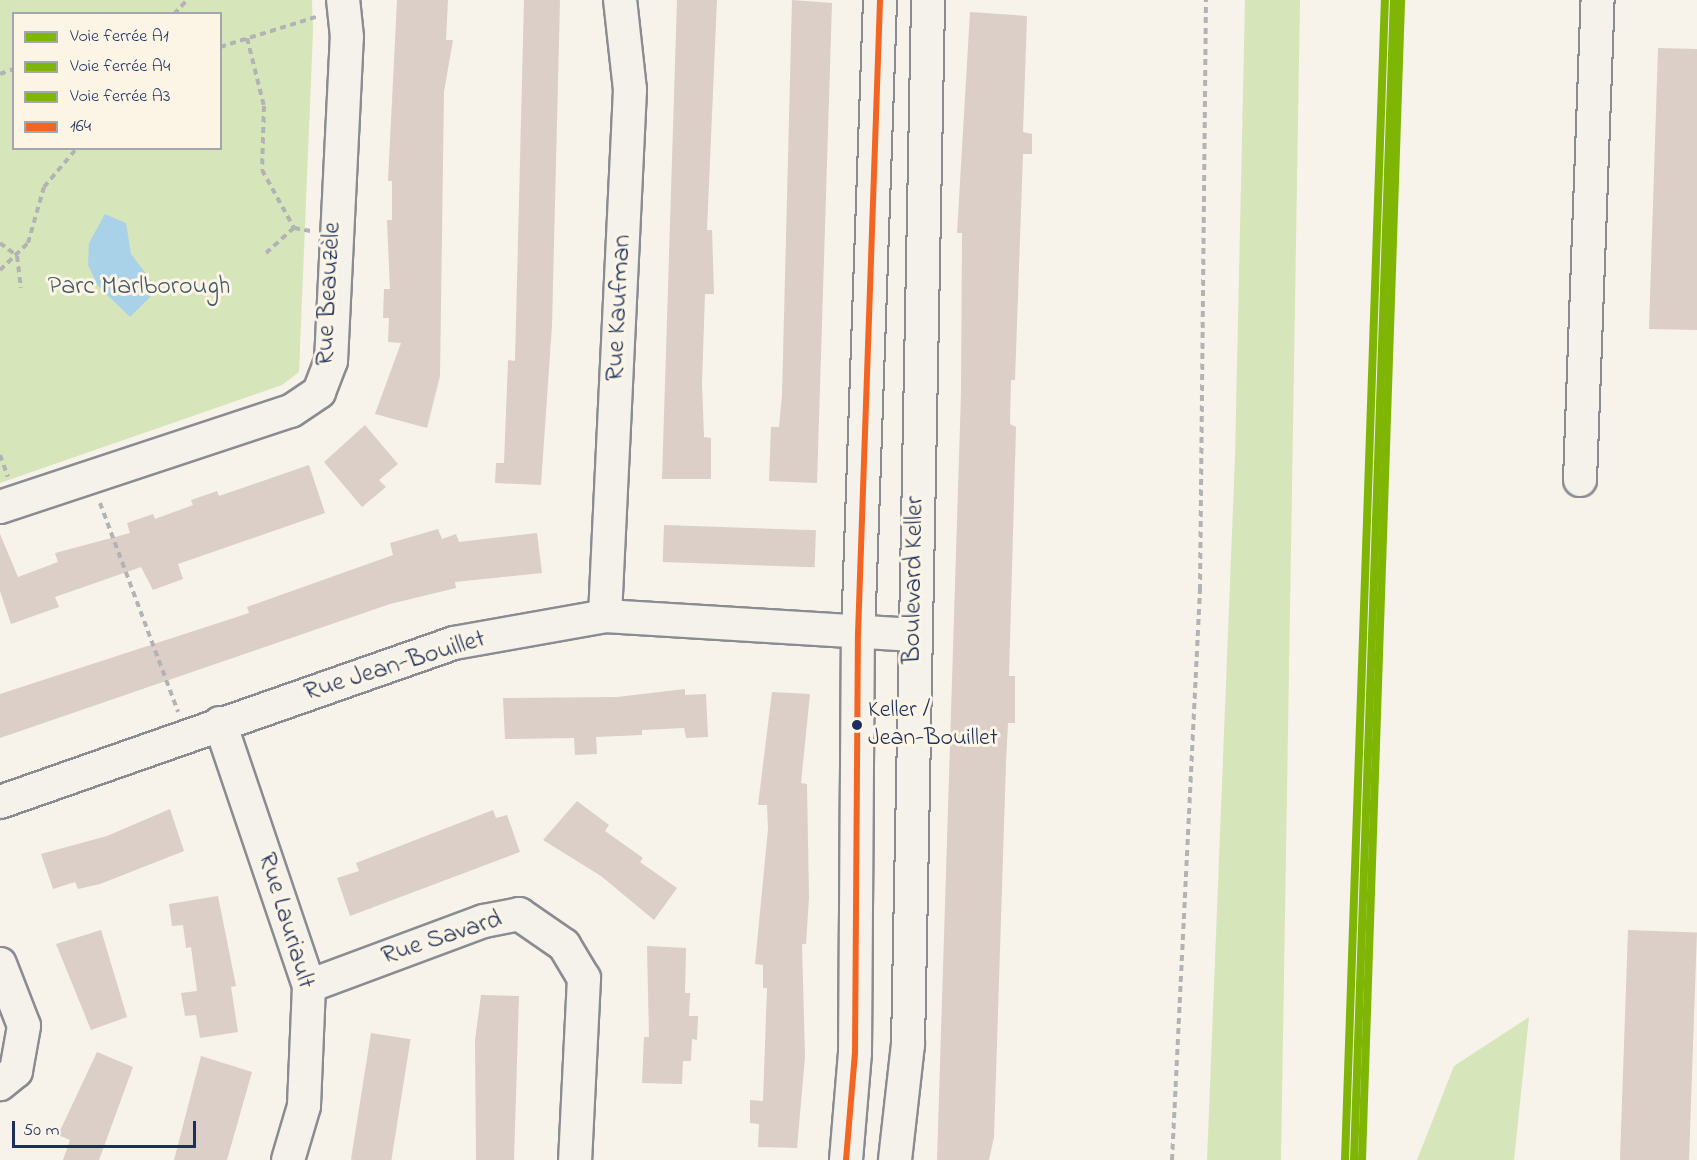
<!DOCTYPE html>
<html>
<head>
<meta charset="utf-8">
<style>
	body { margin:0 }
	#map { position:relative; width:1697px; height:1160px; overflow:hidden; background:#f7f3ea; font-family:"Indie Flower",sans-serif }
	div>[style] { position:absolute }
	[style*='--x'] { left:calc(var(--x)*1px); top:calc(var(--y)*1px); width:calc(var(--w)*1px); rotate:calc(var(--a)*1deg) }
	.green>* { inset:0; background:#d7e5ba }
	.water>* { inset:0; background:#a9d1e8 }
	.building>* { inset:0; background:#dbcfc7; transform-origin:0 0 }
	.path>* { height:4px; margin-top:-2px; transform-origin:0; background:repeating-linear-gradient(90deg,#b2b3b4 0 6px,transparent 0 10.5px) }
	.roads { filter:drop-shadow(2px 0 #8a8c91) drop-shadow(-2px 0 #8a8c91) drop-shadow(0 2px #8a8c91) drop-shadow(0 -2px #8a8c91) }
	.minor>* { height:32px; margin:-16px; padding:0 16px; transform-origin:16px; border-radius:16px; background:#f5f2ec }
	.bus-1>* { height:6px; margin:-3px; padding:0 3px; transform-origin:3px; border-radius:3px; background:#f26522 }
	.rail-1>* { height:8px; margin:-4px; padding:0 4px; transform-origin:4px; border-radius:4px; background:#7fb605 }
	.rail-2>* { height:8px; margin:-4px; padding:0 4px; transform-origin:4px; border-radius:4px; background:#7fb605 }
	.rail-3>* { height:8px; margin:-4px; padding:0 4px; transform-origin:4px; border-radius:4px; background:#7fb605 }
	.dots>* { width:16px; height:16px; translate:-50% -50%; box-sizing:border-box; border:3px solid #fcf5e5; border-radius:50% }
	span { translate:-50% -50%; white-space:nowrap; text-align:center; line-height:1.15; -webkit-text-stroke:6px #fcf5e5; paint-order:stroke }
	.bus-label { font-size:24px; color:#1b2f5e }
	.left { translate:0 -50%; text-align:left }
	.park-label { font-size:26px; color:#435a6b }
	.street-label { font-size:26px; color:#1b2f5e }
	.legend { position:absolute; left:12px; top:12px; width:210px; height:138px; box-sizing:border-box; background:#fcf5e5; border:2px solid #a2a6af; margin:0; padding:8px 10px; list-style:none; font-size:18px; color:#1b2f5e }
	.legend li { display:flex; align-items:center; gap:12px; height:30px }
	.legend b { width:30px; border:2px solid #a2a6af }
	.scale { position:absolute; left:12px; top:1121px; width:184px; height:27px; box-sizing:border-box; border:3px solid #1b2f5e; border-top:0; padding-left:8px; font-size:18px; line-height:21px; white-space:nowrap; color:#1b2f5e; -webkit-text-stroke:4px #fcf5e5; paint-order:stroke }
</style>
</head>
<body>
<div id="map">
	<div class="green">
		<i style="clip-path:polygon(evenodd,0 0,312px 0,313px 32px,299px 372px,282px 385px,0 483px,0 0,14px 14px,220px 14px,220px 148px,14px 148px,14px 14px)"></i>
		<i style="clip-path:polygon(1245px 0,1300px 0,1281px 1160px,1207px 1160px,1235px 457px)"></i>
		<i style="clip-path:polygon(1529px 1017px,1514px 1160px,1417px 1160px,1454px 1066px)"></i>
	</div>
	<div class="water">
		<i style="clip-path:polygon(105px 214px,126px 223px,131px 254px,158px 289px,130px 317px,98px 286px,88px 265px,89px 243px)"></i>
	</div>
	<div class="building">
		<i style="clip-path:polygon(397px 0,448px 0,446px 40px,453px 40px,444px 92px,440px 376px,427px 428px,375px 414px,401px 343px,388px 342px,389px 318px,383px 318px,384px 289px,390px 289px,387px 220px,392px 220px,392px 181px,388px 181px)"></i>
		<i style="clip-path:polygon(524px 0,560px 0,552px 325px,541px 485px,495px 483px,496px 463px,504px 463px,508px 360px,515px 361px)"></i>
		<i style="clip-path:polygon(677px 0,717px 0,707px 230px,712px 230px,714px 294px,705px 294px,702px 383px,704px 437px,711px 438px,711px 479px,662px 479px)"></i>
		<i style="clip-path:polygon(792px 0,832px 3px,817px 483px,769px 481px,771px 427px,779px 427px,782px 395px)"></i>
		<i style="clip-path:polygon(970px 12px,1027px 16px,1023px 132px,1032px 134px,1032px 154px,1023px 154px,1015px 380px,1011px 380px,1010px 424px,1016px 427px,1009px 676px,1015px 676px,1015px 723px,1008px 723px,1006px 763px,994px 1137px,989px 1160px,937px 1160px,961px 393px,962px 233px,957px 233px)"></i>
		<i style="clip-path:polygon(1658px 48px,1697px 49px,1697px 330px,1649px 329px)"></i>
		<i style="clip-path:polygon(365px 425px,398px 464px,379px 480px,386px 487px,362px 507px,324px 462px)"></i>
		<i style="clip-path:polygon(309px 465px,325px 513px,178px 564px,183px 579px,153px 590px,141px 567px,55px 597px,59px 607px,11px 624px,0 591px,0 534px,18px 577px,58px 562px,55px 553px,130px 533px,127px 523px,153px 514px,155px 519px,193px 505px,191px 500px,217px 491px,219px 496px)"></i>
		<i style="left:664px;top:525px;width:152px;height:37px;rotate:2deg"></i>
		<i style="clip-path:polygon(438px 529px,442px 539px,456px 534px,459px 542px,537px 533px,542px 573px,455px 582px,456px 588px,390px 604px,0 738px,0 694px,249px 613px,247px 607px,393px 555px,390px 543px)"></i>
		<i style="clip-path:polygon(685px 689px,685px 695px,706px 694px,708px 737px,686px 738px,684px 728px,642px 730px,642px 735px,596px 737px,597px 754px,575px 755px,574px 738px,505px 739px,503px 698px,617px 697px)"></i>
		<i style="clip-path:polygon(772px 692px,810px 694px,801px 783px,807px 784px,809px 898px,806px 944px,802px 944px,805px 1057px,797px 1148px,758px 1147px,759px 1124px,750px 1123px,750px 1100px,763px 1101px,767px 988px,763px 988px,763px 965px,755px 964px,768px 829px,767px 805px,758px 805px)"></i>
		<i style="clip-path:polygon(577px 801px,609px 825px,605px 831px,643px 858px,640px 862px,677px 888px,654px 920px,601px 876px,543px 840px)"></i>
		<i style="clip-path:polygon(170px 809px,184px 851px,100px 884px,78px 889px,75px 882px,53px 889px,41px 854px,107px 836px)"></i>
		<i style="clip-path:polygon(493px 810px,496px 818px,507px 815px,520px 852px,350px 916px,337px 878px,359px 871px,356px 863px)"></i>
		<i style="clip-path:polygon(218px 896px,236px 986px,231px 987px,238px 1032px,200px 1038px,196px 1015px,185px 1016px,181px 993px,197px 991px,191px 947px,186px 948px,183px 925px,172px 926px,169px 904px)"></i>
		<i style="clip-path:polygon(101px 930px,127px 1017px,91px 1030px,56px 944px)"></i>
		<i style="left:1628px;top:930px;width:69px;height:230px;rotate:2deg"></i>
		<i style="clip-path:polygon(647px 946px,686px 948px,685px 993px,690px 993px,689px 1016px,698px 1016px,697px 1040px,692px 1039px,691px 1061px,683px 1061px,682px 1084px,642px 1083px,644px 1037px,649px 1037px)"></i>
		<i style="clip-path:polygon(481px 995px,519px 996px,514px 1160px,476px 1160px,475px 1040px)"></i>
		<i style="left:371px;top:1033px;width:40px;height:128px;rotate:9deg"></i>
		<i style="clip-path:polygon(97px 1052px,133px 1067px,99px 1160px,63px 1160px,70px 1140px,58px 1135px)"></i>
		<i style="clip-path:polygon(201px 1056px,252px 1072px,227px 1160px,174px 1160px)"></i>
	</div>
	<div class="path">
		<i style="--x:174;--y:14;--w:19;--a:-47"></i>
		<i style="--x:247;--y:38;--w:70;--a:76"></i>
		<i style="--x:264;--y:106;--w:64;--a:91.8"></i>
		<i style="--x:262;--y:170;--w:66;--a:61.1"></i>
		<i style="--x:294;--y:228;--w:17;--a:10"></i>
		<i style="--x:220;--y:47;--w:104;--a:-17.4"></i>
		<i style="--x:0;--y:74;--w:15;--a:-20"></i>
		<i style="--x:0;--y:243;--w:21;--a:37"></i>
		<i style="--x:17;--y:256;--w:32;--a:83"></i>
		<i style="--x:266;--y:253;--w:38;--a:-42"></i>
		<i style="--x:0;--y:270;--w:39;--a:-44"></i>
		<i style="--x:28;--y:243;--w:58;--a:-74.1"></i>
		<i style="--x:44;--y:187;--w:51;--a:-49.8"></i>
		<i style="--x:0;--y:455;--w:23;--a:70"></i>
		<i style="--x:100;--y:503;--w:223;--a:69.5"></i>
		<i style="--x:1172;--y:1160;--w:571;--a:-87.19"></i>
		<i style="--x:1200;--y:590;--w:590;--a:-89.42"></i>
	</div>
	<div class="roads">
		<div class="minor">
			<i style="--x:1580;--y:480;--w:480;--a:-87.9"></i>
			<i style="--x:0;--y:507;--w:306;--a:-18.3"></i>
			<i style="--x:291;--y:411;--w:34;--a:-34"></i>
			<i style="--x:319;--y:392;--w:33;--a:-69"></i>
			<i style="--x:331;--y:361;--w:324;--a:-87.2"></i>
			<i style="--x:347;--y:37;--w:37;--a:-96"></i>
			<i style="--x:605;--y:616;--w:527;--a:-87.28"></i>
			<i style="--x:630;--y:90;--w:91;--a:-96.3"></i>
			<i style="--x:220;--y:723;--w:278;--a:71.3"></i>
			<i style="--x:309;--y:986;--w:120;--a:92.4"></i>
			<i style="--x:304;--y:1106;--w:56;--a:106.5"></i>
			<i style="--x:0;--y:802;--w:481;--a:-19.3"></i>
			<i style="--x:454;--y:643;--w:153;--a:-10.1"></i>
			<i style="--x:605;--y:616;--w:310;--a:3.5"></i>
			<i style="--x:0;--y:964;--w:66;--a:68.8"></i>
			<i style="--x:24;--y:1026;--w:46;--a:100.1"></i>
			<i style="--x:16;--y:1071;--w:21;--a:141"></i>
			<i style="--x:309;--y:986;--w:187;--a:-20.4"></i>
			<i style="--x:484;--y:921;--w:36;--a:-11"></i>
			<i style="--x:519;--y:914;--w:55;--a:34.6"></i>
			<i style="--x:564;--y:945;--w:39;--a:59"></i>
			<i style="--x:584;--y:978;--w:182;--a:92.8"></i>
			<i style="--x:846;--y:1160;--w:107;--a:-85.2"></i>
			<i style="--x:855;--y:1053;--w:419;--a:-89.6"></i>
			<i style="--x:858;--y:634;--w:634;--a:-88.01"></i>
			<i style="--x:895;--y:1160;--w:116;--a:-83.6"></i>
			<i style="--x:908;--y:1045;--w:1045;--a:-88.9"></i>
		</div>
	</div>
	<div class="bus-1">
		<i style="--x:846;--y:1160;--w:107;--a:-85.2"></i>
		<i style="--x:855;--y:1053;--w:419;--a:-89.6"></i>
		<i style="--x:858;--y:634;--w:634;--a:-88.01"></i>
	</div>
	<div class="rail-1">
		<i style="--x:1362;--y:1160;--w:1161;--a:-88.07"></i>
	</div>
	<div class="rail-2">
		<i style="--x:1345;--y:1160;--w:1161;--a:-88.03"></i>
	</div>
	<div class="rail-3">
		<i style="--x:1354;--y:1160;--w:1161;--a:-88.03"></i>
	</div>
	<div class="dots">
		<i style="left:857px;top:725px;background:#1b2f5e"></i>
	</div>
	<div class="bus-label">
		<span class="left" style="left:868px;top:725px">Keller /<br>Jean-Bouillet</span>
	</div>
	<div class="park-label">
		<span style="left:139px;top:288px">Parc Marlborough</span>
	</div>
	<div class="street-label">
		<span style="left:330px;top:294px;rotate:-87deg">Rue Beauzèle</span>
		<span style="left:620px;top:308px;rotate:-87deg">Rue Kaufman</span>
		<span style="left:915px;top:580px;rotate:-89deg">Boulevard Keller</span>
		<span style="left:395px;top:667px;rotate:-17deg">Rue Jean-Bouillet</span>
		<span style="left:285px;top:921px;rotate:73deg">Rue Lauriault</span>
		<span style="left:442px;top:939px;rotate:-18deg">Rue Savard</span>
	</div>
	<ul class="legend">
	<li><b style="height:8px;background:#7fb605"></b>Voie ferrée A1</li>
	<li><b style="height:8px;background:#7fb605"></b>Voie ferrée A4</li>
	<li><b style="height:8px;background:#7fb605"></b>Voie ferrée A3</li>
	<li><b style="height:8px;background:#f26522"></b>164</li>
	</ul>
	<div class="scale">50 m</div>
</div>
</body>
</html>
